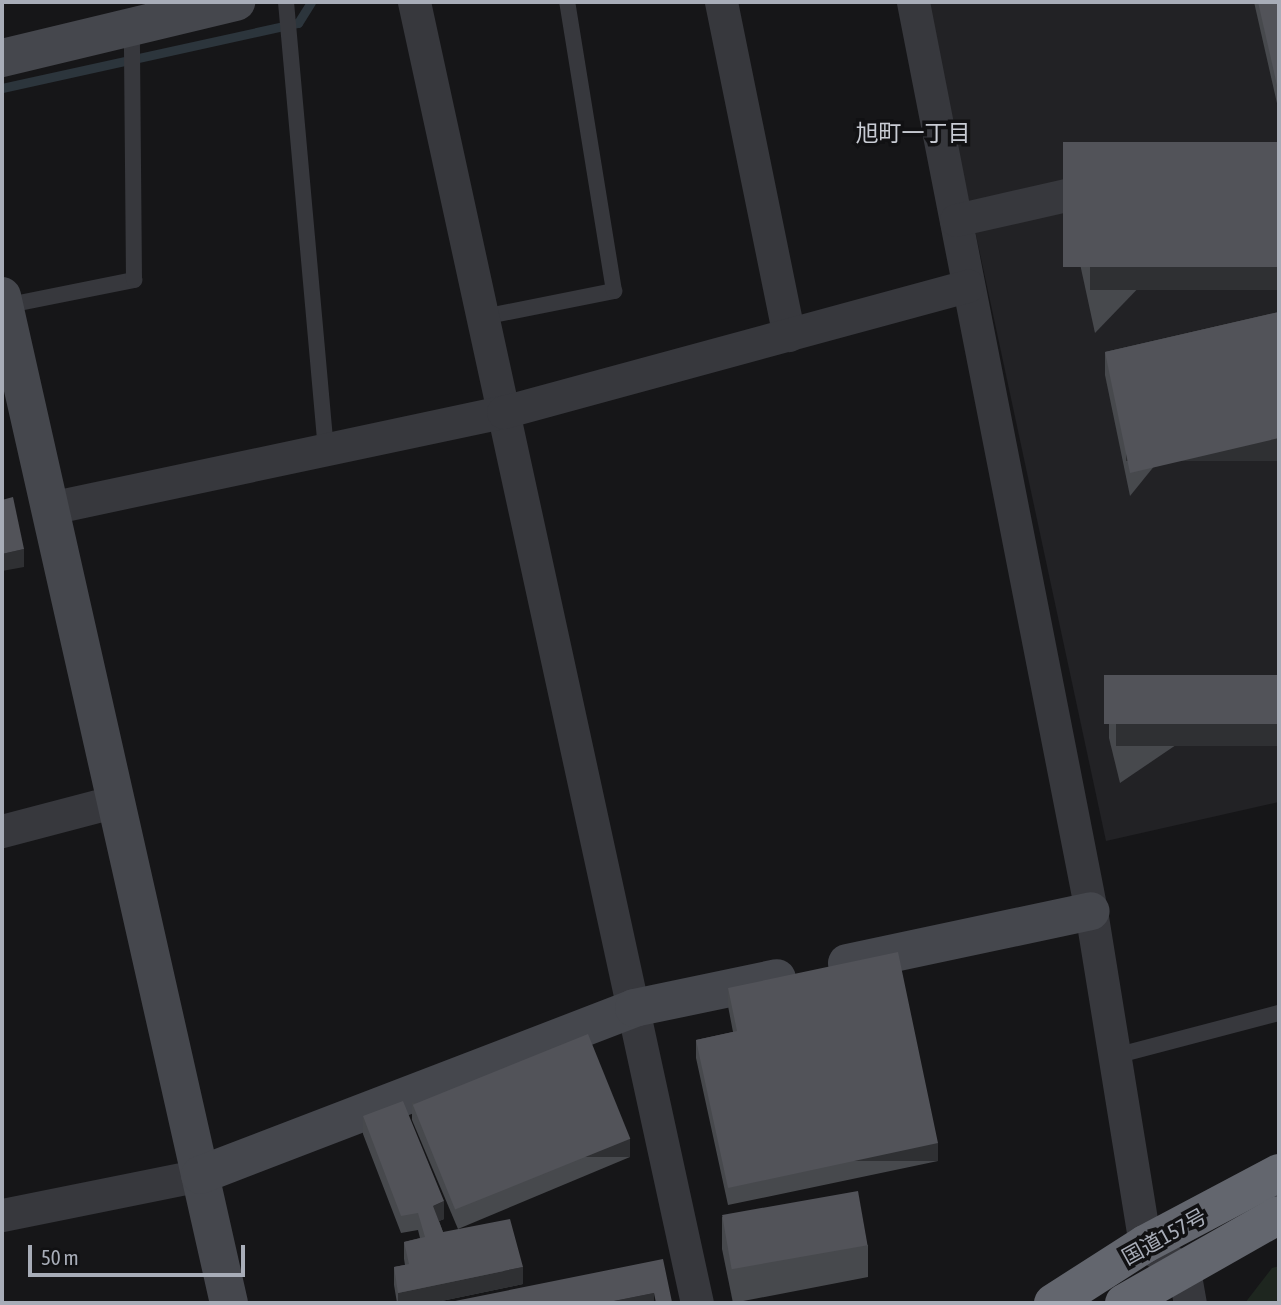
<!DOCTYPE html>
<html>
<head>
<meta charset="utf-8">
<style>
	body { margin:0 }
	#map { position:relative; width:1281px; height:1305px; overflow:hidden; background:#161618; font-family:"Asap Condensed","Noto Sans JP",sans-serif }
	div>[style] { position:absolute }
	[style*='--x'] { left:calc(var(--x)*1px); top:calc(var(--y)*1px); width:calc(var(--w)*1px); rotate:calc(var(--a)*1deg) }
	.built>* { inset:0; background:#222225 }
	.green>* { inset:0; background:#1e261f }
	.stream>* { height:9px; margin:-4.5px; padding:0 4.5px; transform-origin:4.5px; border-radius:4.5px; background:#2c353c }
	.lane>* { height:16px; margin:-8px; padding:0 8px; transform-origin:8px; border-radius:8px; background:#37383d }
	.street>* { height:33px; margin:-16.5px; padding:0 16.5px; transform-origin:16.5px; border-radius:16.5px; background:#37383d }
	.secondary>* { height:38px; margin:-19px; padding:0 19px; transform-origin:19px; border-radius:19px; background:#45474d }
	.highway>* { height:38px; margin:-19px; padding:0 19px; transform-origin:19px; border-radius:19px; background:#63666e }
	.wall>* { inset:0; background:#47494d }
	.shaded-wall>* { inset:0; background:#2f3033; transform-origin:0 0 }
	.building>* { inset:0; background:#525359; transform-origin:0 0 }
	span { translate:-50% -50%; white-space:nowrap; text-align:center; line-height:1.15; -webkit-text-stroke:7px #111113; paint-order:stroke }
	.street-label { font-size:21px; color:#a8adb8 }
	.neighbourhood-label { font-size:23px; color:#c9ccd4 }
	.frame { position:absolute; inset:0; border:4px solid #a8adb8; pointer-events:none }
	.scale { position:absolute; left:28px; top:1245px; width:217px; height:32px; box-sizing:border-box; border:4px solid #a8adb8; border-top:0; padding-left:9px; font-size:21px; line-height:24px; white-space:nowrap; color:#a8adb8; -webkit-text-stroke:5px #111113; paint-order:stroke }
</style>
</head>
<body>
<div id="map">
	<div class="built">
		<i style="clip-path:polygon(926px 2px,1279px 2px,1279px 802px,1106px 841px)"></i>
	</div>
	<div class="green">
		<i style="clip-path:polygon(1279px 1266px,1279px 1303px,1245px 1303px,1272px 1268px)"></i>
	</div>
	<div class="stream">
		<i style="--x:2;--y:88;--w:303;--a:-12.4"></i>
		<i style="--x:298;--y:23;--w:25;--a:-58"></i>
	</div>
	<div class="lane">
		<i style="--x:286;--y:2;--w:450;--a:84.9"></i>
		<i style="--x:4;--y:306;--w:133;--a:-11.3"></i>
		<i style="--x:134;--y:280;--w:253;--a:-90.5"></i>
		<i style="--x:483;--y:317;--w:134;--a:-11.2"></i>
		<i style="--x:614;--y:291;--w:293;--a:-99.2"></i>
		<i style="--x:1115;--y:1056;--w:170;--a:-14.7"></i>
	</div>
	<div class="street">
		<i style="--x:414;--y:2;--w:1331;--a:77.73"></i>
		<i style="--x:721;--y:2;--w:340;--a:78.5"></i>
		<i style="--x:913;--y:2;--w:926;--a:78.92"></i>
		<i style="--x:1091;--y:911;--w:337;--a:80.8"></i>
		<i style="--x:1145;--y:1244;--w:47;--a:33.7"></i>
		<i style="--x:1184;--y:1270;--w:34;--a:80"></i>
		<i style="--x:956;--y:220;--w:162;--a:-12.8"></i>
		<i style="--x:50;--y:508;--w:463;--a:-12"></i>
		<i style="--x:503;--y:412;--w:482;--a:-15.2"></i>
		<i style="--x:2;--y:831;--w:118;--a:-14.7"></i>
		<i style="--x:2;--y:1215;--w:202;--a:-11.4"></i>
	</div>
	<div class="secondary">
		<i style="--x:2;--y:58;--w:241;--a:-13.5"></i>
		<i style="--x:2;--y:296;--w:1032;--a:77.3"></i>
		<i style="--x:847;--y:963;--w:249;--a:-12"></i>
		<i style="--x:200;--y:1175;--w:465;--a:-21"></i>
		<i style="--x:634;--y:1008;--w:146;--a:-11.8"></i>
	</div>
	<div class="highway">
		<i style="--x:1053;--y:1303;--w:109;--a:-32.7"></i>
		<i style="--x:1145;--y:1244;--w:152;--a:-27.9"></i>
		<i style="--x:1124;--y:1303;--w:178;--a:-29.6"></i>
	</div>
	<div class="wall">
		<i style="clip-path:polygon(1254px 2px,1279px 2px,1279px 112px)"></i>
		<i style="clip-path:polygon(1279px 142px,1095px 333px,1069px 213px,1069px 191px)"></i>
		<i style="clip-path:polygon(1279px 312px,1130px 496px,1105px 375px,1105px 352px)"></i>
		<i style="clip-path:polygon(1279px 675px,1120px 783px,1109px 738px,1109px 715px)"></i>
		<i style="clip-path:polygon(728px 988px,938px 1161px,728px 1205px,696px 1058px,696px 1040px,733px 1032px,728px 1006px)"></i>
		<i style="clip-path:polygon(412px 1102px,630px 1157px,458px 1229px,412px 1120px)"></i>
		<i style="clip-path:polygon(363px 1116px,444px 1219px,439px 1221px,443px 1232px,523px 1284px,432px 1303px,397px 1303px,394px 1285px,394px 1267px,405px 1265px,404px 1259px,404px 1242px,420px 1238px,418px 1230px,401px 1233px,363px 1134px)"></i>
		<i style="clip-path:polygon(722px 1217px,868px 1245px,868px 1277px,733px 1303px,722px 1249px)"></i>
	</div>
	<div class="shaded-wall">
		<i style="left:1279px;top:267px;width:23px;height:189px;rotate:90deg"></i>
		<i style="left:1279px;top:438px;width:23px;height:153px;rotate:90deg"></i>
		<i style="clip-path:polygon(24px 549px,24px 567px,2px 571px,2px 554px)"></i>
		<i style="left:1279px;top:724px;width:22px;height:163px;rotate:90deg"></i>
		<i style="left:630px;top:1139px;width:18px;height:186px;rotate:90deg"></i>
		<i style="left:938px;top:1143px;width:18px;height:215px;rotate:90deg"></i>
		<i style="clip-path:polygon(444px 1201px,444px 1219px,433px 1224px,433px 1206px)"></i>
		<i style="clip-path:polygon(523px 1267px,523px 1284px,432px 1303px,398px 1303px,398px 1293px)"></i>
		<i style="clip-path:polygon(654px 1293px,654px 1303px,604px 1303px)"></i>
	</div>
	<div class="building">
		<i style="clip-path:polygon(1258px 2px,1279px 2px,1279px 94px)"></i>
		<i style="left:1279px;top:142px;width:125px;height:216px;rotate:90deg"></i>
		<i style="clip-path:polygon(1279px 312px,1279px 438px,1130px 473px,1105px 352px)"></i>
		<i style="clip-path:polygon(13px 497px,24px 549px,2px 554px,2px 500px)"></i>
		<i style="left:1279px;top:675px;width:49px;height:175px;rotate:90deg"></i>
		<i style="clip-path:polygon(898px 952px,938px 1143px,728px 1188px,696px 1040px,737px 1031px,728px 988px)"></i>
		<i style="left:588px;top:1034px;width:113px;height:189px;rotate:68deg"></i>
		<i style="clip-path:polygon(403px 1101px,444px 1201px,433px 1206px,443px 1232px,510px 1219px,523px 1267px,398px 1293px,394px 1267px,409px 1264px,404px 1242px,425px 1237px,418px 1213px,401px 1216px,363px 1116px)"></i>
		<i style="left:858px;top:1191px;width:55px;height:138px;rotate:80deg"></i>
		<i style="clip-path:polygon(663px 1259px,672px 1302px,665px 1303px,656px 1303px,654px 1293px,604px 1303px,445px 1303px)"></i>
	</div>
	<div class="street-label">
		<span style="left:1164px;top:1236px;rotate:-29deg">国道157号</span>
	</div>
	<div class="neighbourhood-label">
		<span style="left:913px;top:133px">旭町一丁目</span>
	</div>
	<div class="frame"></div>
	<div class="scale">50 m</div>
</div>
</body>
</html>
